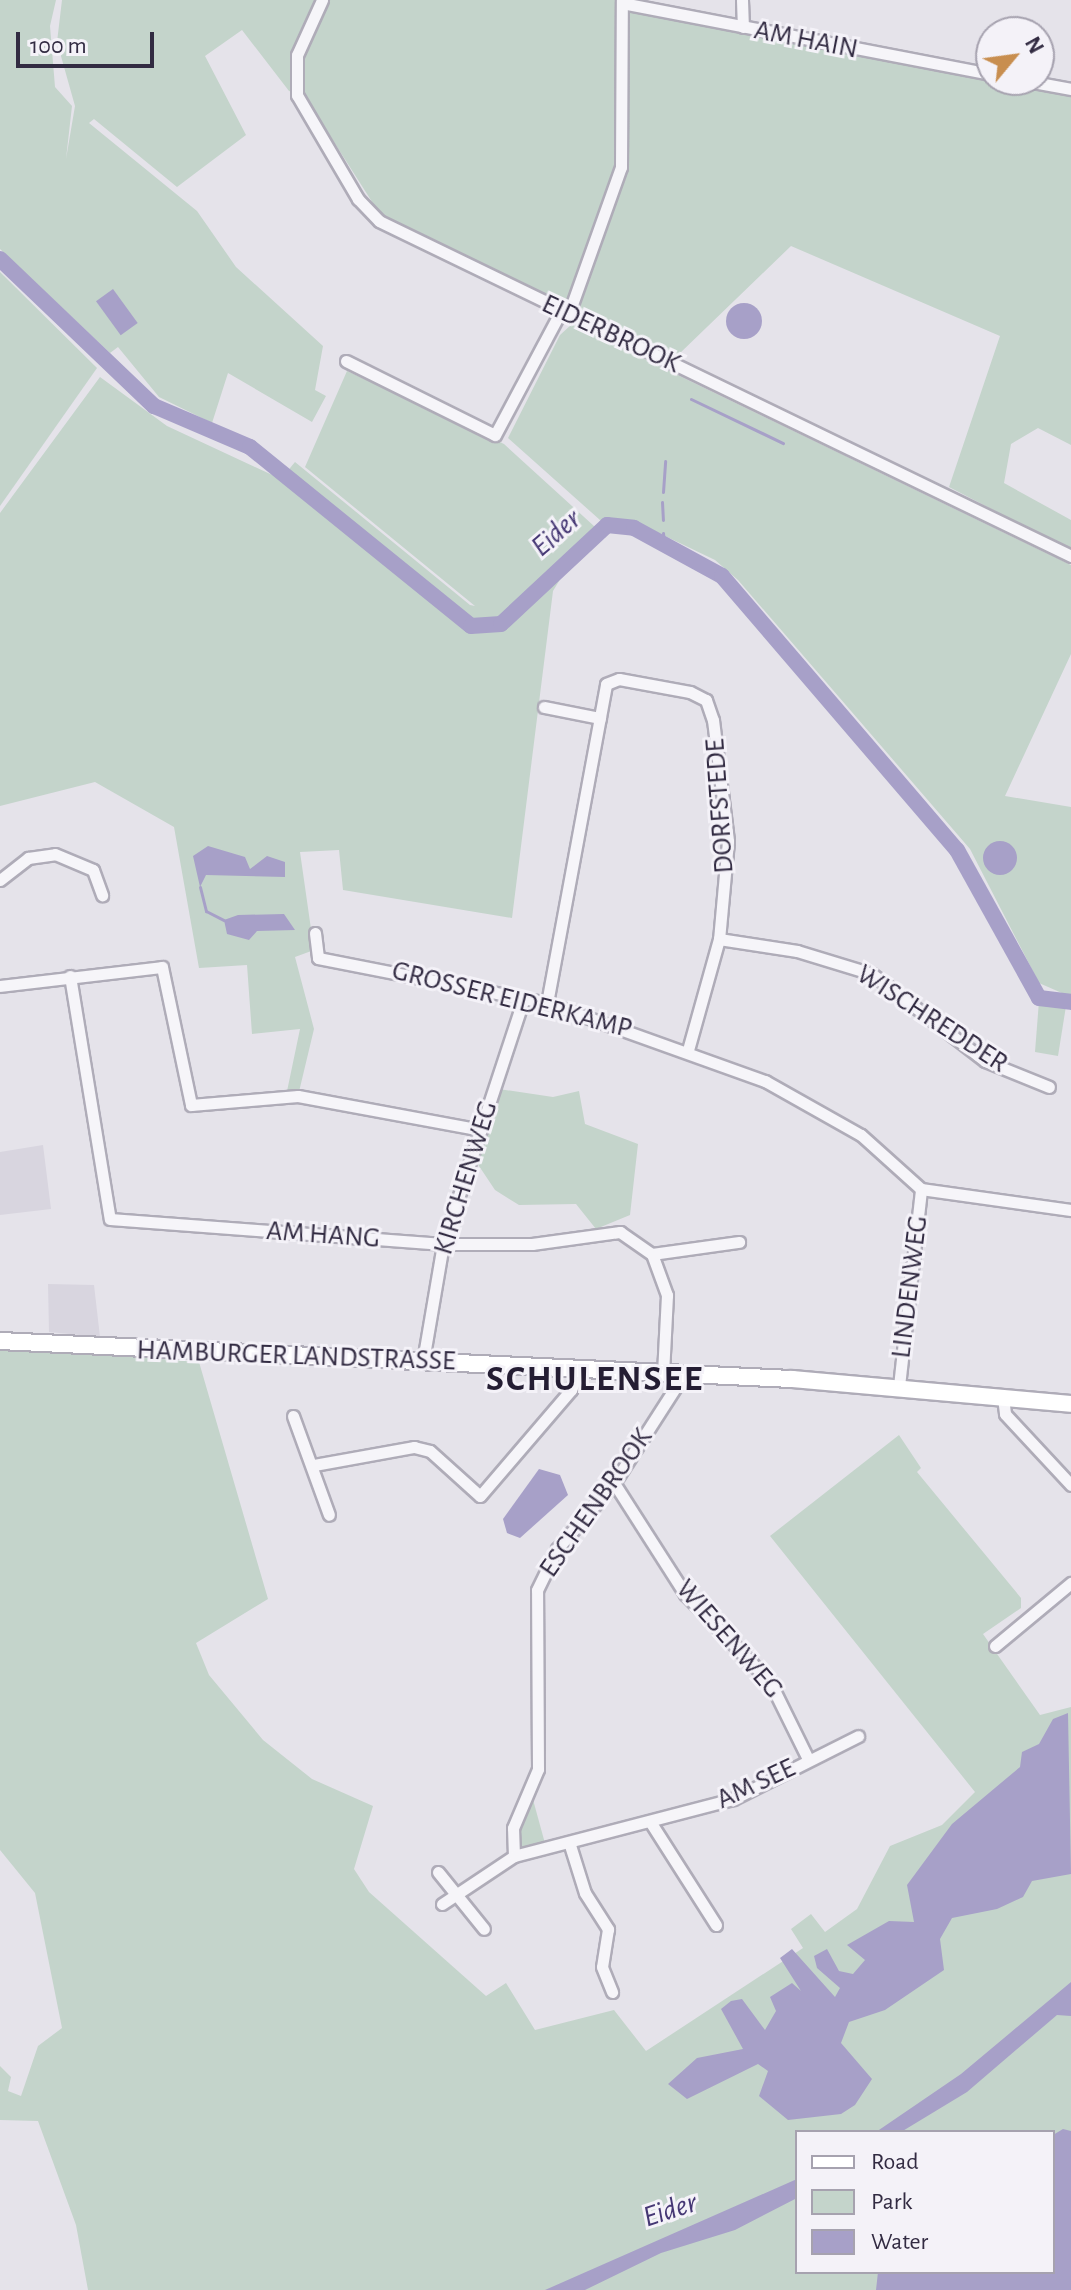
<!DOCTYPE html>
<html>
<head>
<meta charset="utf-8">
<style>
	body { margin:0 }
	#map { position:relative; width:1071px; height:2290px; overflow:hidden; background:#e5e3ea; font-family:"Alegreya Sans",sans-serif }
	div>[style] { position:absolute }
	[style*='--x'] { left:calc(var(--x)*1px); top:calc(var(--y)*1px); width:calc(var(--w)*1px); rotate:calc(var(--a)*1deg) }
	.built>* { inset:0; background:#d8d5df }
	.green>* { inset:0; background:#c4d4cb }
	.water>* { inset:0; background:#a7a0c8; transform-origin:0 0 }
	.round { border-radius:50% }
	.stream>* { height:3px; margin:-1.5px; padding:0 1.5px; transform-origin:1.5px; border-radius:1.5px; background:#a7a0c8 }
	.river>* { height:16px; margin:-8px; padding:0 8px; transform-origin:8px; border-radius:8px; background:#a7a0c8 }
	.roads { filter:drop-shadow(2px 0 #afacb8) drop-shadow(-2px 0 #afacb8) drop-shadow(0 2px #afacb8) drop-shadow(0 -2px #afacb8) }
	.minor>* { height:11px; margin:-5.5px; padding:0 5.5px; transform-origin:5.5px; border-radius:5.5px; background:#f6f5f9 }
	.secondary>* { height:16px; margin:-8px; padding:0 8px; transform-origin:8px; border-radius:8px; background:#fff }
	span { translate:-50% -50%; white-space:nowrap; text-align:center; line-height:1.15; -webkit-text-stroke:6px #f4f2f8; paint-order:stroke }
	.street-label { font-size:28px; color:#322b42 }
	.water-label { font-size:30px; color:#453774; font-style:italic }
	.district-label { font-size:36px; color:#241d33; font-weight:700; letter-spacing:2px }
	.legend { position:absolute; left:795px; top:2130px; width:260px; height:144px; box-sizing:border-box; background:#f4f2f8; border:2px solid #a6a2af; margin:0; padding:10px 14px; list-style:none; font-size:24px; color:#322b42 }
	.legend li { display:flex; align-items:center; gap:16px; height:40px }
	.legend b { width:40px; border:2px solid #a6a2af }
	.north { position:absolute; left:975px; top:16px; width:80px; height:80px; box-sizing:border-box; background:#f4f2f8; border:2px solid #a6a2af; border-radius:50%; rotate:61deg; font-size:22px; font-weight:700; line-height:32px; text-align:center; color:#322b42 }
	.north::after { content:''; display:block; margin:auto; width:28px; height:36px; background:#c88e4f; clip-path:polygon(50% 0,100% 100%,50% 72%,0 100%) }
	.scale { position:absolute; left:16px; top:32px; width:138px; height:36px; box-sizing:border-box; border:4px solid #322b42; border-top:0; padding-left:10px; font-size:24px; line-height:28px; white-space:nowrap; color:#322b42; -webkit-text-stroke:6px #f4f2f8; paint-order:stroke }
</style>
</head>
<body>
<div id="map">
	<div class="built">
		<i style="clip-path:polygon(43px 1145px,51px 1209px,0 1215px,0 1152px)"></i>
		<i style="clip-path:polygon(48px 1284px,94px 1285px,100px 1337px,49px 1332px)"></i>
	</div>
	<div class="green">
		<i style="clip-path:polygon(0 0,56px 0,50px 26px,55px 87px,72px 106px,66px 159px,75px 106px,57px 42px,62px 0,618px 0,800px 44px,1071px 94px,1071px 445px,1038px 428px,1011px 444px,1004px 483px,1071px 520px,1071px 550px,949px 487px,1000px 336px,791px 246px,678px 355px,383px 219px,304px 95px,289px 91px,242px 30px,205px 56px,246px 135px,177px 187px,94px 119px,89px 123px,197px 211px,236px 267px,323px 346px,315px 390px,326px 396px,312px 422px,228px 373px,212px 423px,159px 397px,118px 347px,110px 353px,0 249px)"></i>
		<i style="clip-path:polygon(0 272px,97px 368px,0 506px)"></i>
		<i style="clip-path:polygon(572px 324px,1071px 565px,1071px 654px,1005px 796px,1071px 807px,1071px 997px,1039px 983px,970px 849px,738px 580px,715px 560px,638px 523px,600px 520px,508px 438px,560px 335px)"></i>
		<i style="clip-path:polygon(347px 371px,504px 444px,606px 537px,576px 553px,553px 591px,512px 918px,343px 890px,339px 850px,300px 852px,314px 950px,295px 957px,314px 1029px,298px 1096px,286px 1096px,300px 1029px,252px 1034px,247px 965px,199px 968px,174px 827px,95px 782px,0 806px,0 513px,100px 377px,167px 426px,281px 479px,295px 462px,470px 605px,475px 606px,305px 467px)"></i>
		<i style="clip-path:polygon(1039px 1001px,1066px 1006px,1058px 1056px,1035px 1052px)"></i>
		<i style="clip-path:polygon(499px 1089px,553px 1097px,579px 1091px,585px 1124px,638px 1144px,630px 1215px,596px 1229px,576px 1204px,519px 1205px,495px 1190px,477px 1163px)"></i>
		<i style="clip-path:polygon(evenodd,0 1346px,199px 1362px,268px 1599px,196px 1643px,209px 1675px,263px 1740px,312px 1779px,373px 1806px,354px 1869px,369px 1892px,486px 1996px,506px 1983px,535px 2030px,614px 2010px,646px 2051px,803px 1948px,791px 1929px,811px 1914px,825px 1932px,857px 1909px,890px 1846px,942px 1825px,975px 1792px,770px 1536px,899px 1435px,921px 1468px,917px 1472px,1021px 1598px,1021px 1608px,983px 1634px,1040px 1715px,1071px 1707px,1071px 2290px,88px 2290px,76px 2225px,38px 2121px,0 2120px,0 2066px,11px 2077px,8px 2091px,21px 2096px,38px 2046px,62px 2028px,35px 1893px,0 1850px,0 1346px,797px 2132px,1053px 2132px,1053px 2272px,797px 2272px,797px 2132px)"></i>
		<i style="clip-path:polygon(532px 1796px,546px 1847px,514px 1856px,513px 1828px)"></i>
	</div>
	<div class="water">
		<i style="left:113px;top:289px;width:42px;height:21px;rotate:54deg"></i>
		<i class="round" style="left:726px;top:303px;width:36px;height:36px"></i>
		<i class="round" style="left:983px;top:841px;width:34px;height:34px"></i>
		<i style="clip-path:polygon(208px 846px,245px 857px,250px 869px,267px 856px,285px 862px,285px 877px,206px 875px,200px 887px,193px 856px)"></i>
		<i style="clip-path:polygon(284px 914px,295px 930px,257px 931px,249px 940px,227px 934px,224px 920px,238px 915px)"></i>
		<i style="clip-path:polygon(539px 1469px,560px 1475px,568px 1495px,520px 1538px,507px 1533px,503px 1519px)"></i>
		<i style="clip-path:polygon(1068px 1713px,1071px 1874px,1032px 1881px,1023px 1897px,997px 1909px,952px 1918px,940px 1939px,944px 1970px,885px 2010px,849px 2022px,841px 2043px,872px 2079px,855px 2105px,841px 2114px,788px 2120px,759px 2096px,768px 2071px,758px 2064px,687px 2099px,668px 2084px,697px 2058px,743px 2049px,721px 2009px,731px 2001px,742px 1999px,765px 2030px,776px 2011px,770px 1997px,792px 1983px,801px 1991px,780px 1958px,792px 1949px,835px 1997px,840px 1988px,817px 1968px,814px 1956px,827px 1949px,839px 1971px,853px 1974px,865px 1960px,847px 1945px,889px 1921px,914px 1922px,907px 1885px,952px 1824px,1020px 1767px,1022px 1752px,1039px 1744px,1053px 1719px)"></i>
		<i style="clip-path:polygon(1071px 1982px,1071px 2016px,1057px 2015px,967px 2092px,901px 2132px,876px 2132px,961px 2074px)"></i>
		<i style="clip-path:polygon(1063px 2129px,1071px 2131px,1071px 2290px,876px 2290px,878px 2272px,1053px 2272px,1053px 2135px)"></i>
		<i style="clip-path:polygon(797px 2179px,797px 2198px,735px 2230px,661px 2253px,585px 2290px,545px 2290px)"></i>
	</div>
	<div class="stream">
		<i style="--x:691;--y:399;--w:102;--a:25.6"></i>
		<i style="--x:663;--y:492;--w:31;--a:-86"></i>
		<i style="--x:662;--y:502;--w:18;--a:87"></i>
		<i style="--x:663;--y:533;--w:9;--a:84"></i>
		<i style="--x:200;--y:887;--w:25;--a:76"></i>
		<i style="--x:206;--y:911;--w:20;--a:27"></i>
	</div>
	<div class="river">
		<i style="--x:0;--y:259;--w:213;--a:43.7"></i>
		<i style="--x:154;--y:406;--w:104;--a:23.1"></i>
		<i style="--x:250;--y:447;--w:284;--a:39"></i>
		<i style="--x:471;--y:626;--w:30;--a:-4"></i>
		<i style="--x:501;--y:624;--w:145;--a:-43"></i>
		<i style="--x:607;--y:525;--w:27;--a:6"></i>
		<i style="--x:634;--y:528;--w:100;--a:28.6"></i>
		<i style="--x:722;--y:576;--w:361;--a:49.4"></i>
		<i style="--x:957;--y:850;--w:169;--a:61"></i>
		<i style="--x:1039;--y:998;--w:32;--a:7"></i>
	</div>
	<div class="roads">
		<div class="minor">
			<i style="--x:322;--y:0;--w:60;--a:114.4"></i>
			<i style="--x:297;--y:55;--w:40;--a:90"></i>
			<i style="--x:297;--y:95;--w:121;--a:59.6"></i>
			<i style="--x:358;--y:199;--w:30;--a:46"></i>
			<i style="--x:379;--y:221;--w:769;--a:25.83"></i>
			<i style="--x:742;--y:0;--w:27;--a:88"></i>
			<i style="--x:622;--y:3;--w:376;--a:10.9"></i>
			<i style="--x:1022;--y:80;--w:50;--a:10.4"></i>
			<i style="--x:569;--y:313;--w:155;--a:-70.4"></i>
			<i style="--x:621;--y:167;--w:167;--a:-89.7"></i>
			<i style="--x:346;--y:361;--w:166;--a:26.4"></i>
			<i style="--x:495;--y:435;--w:140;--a:-62"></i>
			<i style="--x:544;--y:707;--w:57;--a:11.1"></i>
			<i style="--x:0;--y:880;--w:36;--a:-38"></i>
			<i style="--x:28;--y:858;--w:27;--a:-8"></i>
			<i style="--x:55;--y:854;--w:41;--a:22.8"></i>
			<i style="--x:93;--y:870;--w:27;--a:70"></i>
			<i style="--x:315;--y:933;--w:25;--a:83"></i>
			<i style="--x:318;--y:958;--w:233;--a:11.1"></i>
			<i style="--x:547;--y:1003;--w:232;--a:19.7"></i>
			<i style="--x:765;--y:1081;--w:110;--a:29.4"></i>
			<i style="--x:861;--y:1135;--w:81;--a:42"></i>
			<i style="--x:921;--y:1189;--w:151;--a:8"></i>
			<i style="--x:719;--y:939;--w:79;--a:8.7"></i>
			<i style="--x:797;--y:951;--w:78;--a:17"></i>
			<i style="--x:872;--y:974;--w:143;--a:37.6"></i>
			<i style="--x:985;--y:1061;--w:69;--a:22.1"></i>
			<i style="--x:70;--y:976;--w:246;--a:80.7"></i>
			<i style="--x:110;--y:1219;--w:334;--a:4.3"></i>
			<i style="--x:443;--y:1244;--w:89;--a:0"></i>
			<i style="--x:532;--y:1244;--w:89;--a:-7.8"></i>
			<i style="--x:620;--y:1232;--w:39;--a:35"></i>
			<i style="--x:652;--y:1254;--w:44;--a:69.9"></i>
			<i style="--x:667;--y:1295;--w:78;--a:92.9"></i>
			<i style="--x:0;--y:986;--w:163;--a:-6.7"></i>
			<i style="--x:162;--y:967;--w:141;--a:78.1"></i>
			<i style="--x:191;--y:1105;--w:107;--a:-4.8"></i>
			<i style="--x:298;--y:1096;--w:186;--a:10.5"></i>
			<i style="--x:547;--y:1003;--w:324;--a:-79.5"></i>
			<i style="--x:606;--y:684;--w:14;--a:-21"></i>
			<i style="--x:619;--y:679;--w:72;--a:10.4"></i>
			<i style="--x:690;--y:692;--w:18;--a:27"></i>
			<i style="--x:706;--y:700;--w:21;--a:71"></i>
			<i style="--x:713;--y:720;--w:122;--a:82.9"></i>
			<i style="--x:728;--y:841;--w:98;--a:95.2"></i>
			<i style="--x:719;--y:939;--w:115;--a:105.6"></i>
			<i style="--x:652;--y:1254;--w:88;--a:-7.9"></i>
			<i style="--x:423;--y:1361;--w:119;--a:-80.3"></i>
			<i style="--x:443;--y:1244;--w:259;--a:-71.8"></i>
			<i style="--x:899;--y:1386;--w:198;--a:-83.6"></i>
			<i style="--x:1003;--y:1397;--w:17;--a:83"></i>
			<i style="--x:1005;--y:1414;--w:97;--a:47.1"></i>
			<i style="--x:293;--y:1416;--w:105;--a:70"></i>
			<i style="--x:314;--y:1465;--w:102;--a:-10.2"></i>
			<i style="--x:414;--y:1447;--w:16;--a:14"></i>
			<i style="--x:430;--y:1451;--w:67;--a:42"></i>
			<i style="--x:480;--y:1496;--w:140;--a:-49.4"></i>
			<i style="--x:571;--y:1390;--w:22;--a:-68"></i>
			<i style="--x:614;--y:1483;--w:132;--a:57.4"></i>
			<i style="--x:685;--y:1594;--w:122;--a:46"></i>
			<i style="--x:770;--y:1682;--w:86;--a:63.7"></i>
			<i style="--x:995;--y:1646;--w:99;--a:-39.7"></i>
			<i style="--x:651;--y:1823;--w:121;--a:57.5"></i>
			<i style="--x:569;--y:1842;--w:53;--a:72.6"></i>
			<i style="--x:585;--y:1893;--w:43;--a:57.4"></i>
			<i style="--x:608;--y:1929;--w:38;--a:99"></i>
			<i style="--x:602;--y:1967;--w:27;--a:68"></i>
			<i style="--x:514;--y:1856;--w:28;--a:-92"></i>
			<i style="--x:513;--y:1828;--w:64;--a:-67"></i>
			<i style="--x:538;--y:1769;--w:179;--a:-90.3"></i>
			<i style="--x:537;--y:1590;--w:46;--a:-64"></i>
			<i style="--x:557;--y:1549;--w:87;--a:-49.2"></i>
			<i style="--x:614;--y:1483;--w:130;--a:-57.3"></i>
			<i style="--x:438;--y:1872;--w:73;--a:51.1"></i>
			<i style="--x:442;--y:1904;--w:87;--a:-33.7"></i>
			<i style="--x:514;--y:1856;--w:226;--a:-14.6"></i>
			<i style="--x:733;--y:1799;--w:140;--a:-26.7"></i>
		</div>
		<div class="secondary">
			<i style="--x:0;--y:1341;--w:793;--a:2.75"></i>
			<i style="--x:792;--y:1379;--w:280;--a:5.1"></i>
		</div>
	</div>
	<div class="street-label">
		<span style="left:806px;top:40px;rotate:11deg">AM HAIN</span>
		<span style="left:611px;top:334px;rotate:25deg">EIDERBROOK</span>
		<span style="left:720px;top:806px;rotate:-94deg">DORFSTEDE</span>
		<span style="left:512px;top:1000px;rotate:14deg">GROSSER EIDERKAMP</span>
		<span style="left:932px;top:1019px;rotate:33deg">WISCHREDDER</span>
		<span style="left:466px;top:1178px;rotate:-73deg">KIRCHENWEG</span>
		<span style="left:323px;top:1235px;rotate:4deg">AM HANG</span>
		<span style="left:910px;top:1287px;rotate:-83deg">LINDENWEG</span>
		<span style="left:296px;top:1356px;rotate:2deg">HAMBURGER LANDSTRASSE</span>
		<span style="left:596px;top:1503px;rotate:-55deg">ESCHENBROOK</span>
		<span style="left:729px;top:1639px;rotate:49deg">WIESENWEG</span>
		<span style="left:756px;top:1784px;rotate:-25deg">AM SEE</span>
	</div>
	<div class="water-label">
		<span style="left:556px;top:533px;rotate:-41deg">Eider</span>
		<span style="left:670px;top:2210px;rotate:-18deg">Eider</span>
	</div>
	<div class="district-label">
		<span style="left:595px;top:1380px">SCHULENSEE</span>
	</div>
	<ul class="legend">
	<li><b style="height:10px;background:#fff"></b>Road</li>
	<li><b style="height:22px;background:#c4d4cb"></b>Park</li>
	<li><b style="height:22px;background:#a7a0c8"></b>Water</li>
	</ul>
	<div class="north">N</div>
	<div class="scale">100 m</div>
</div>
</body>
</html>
